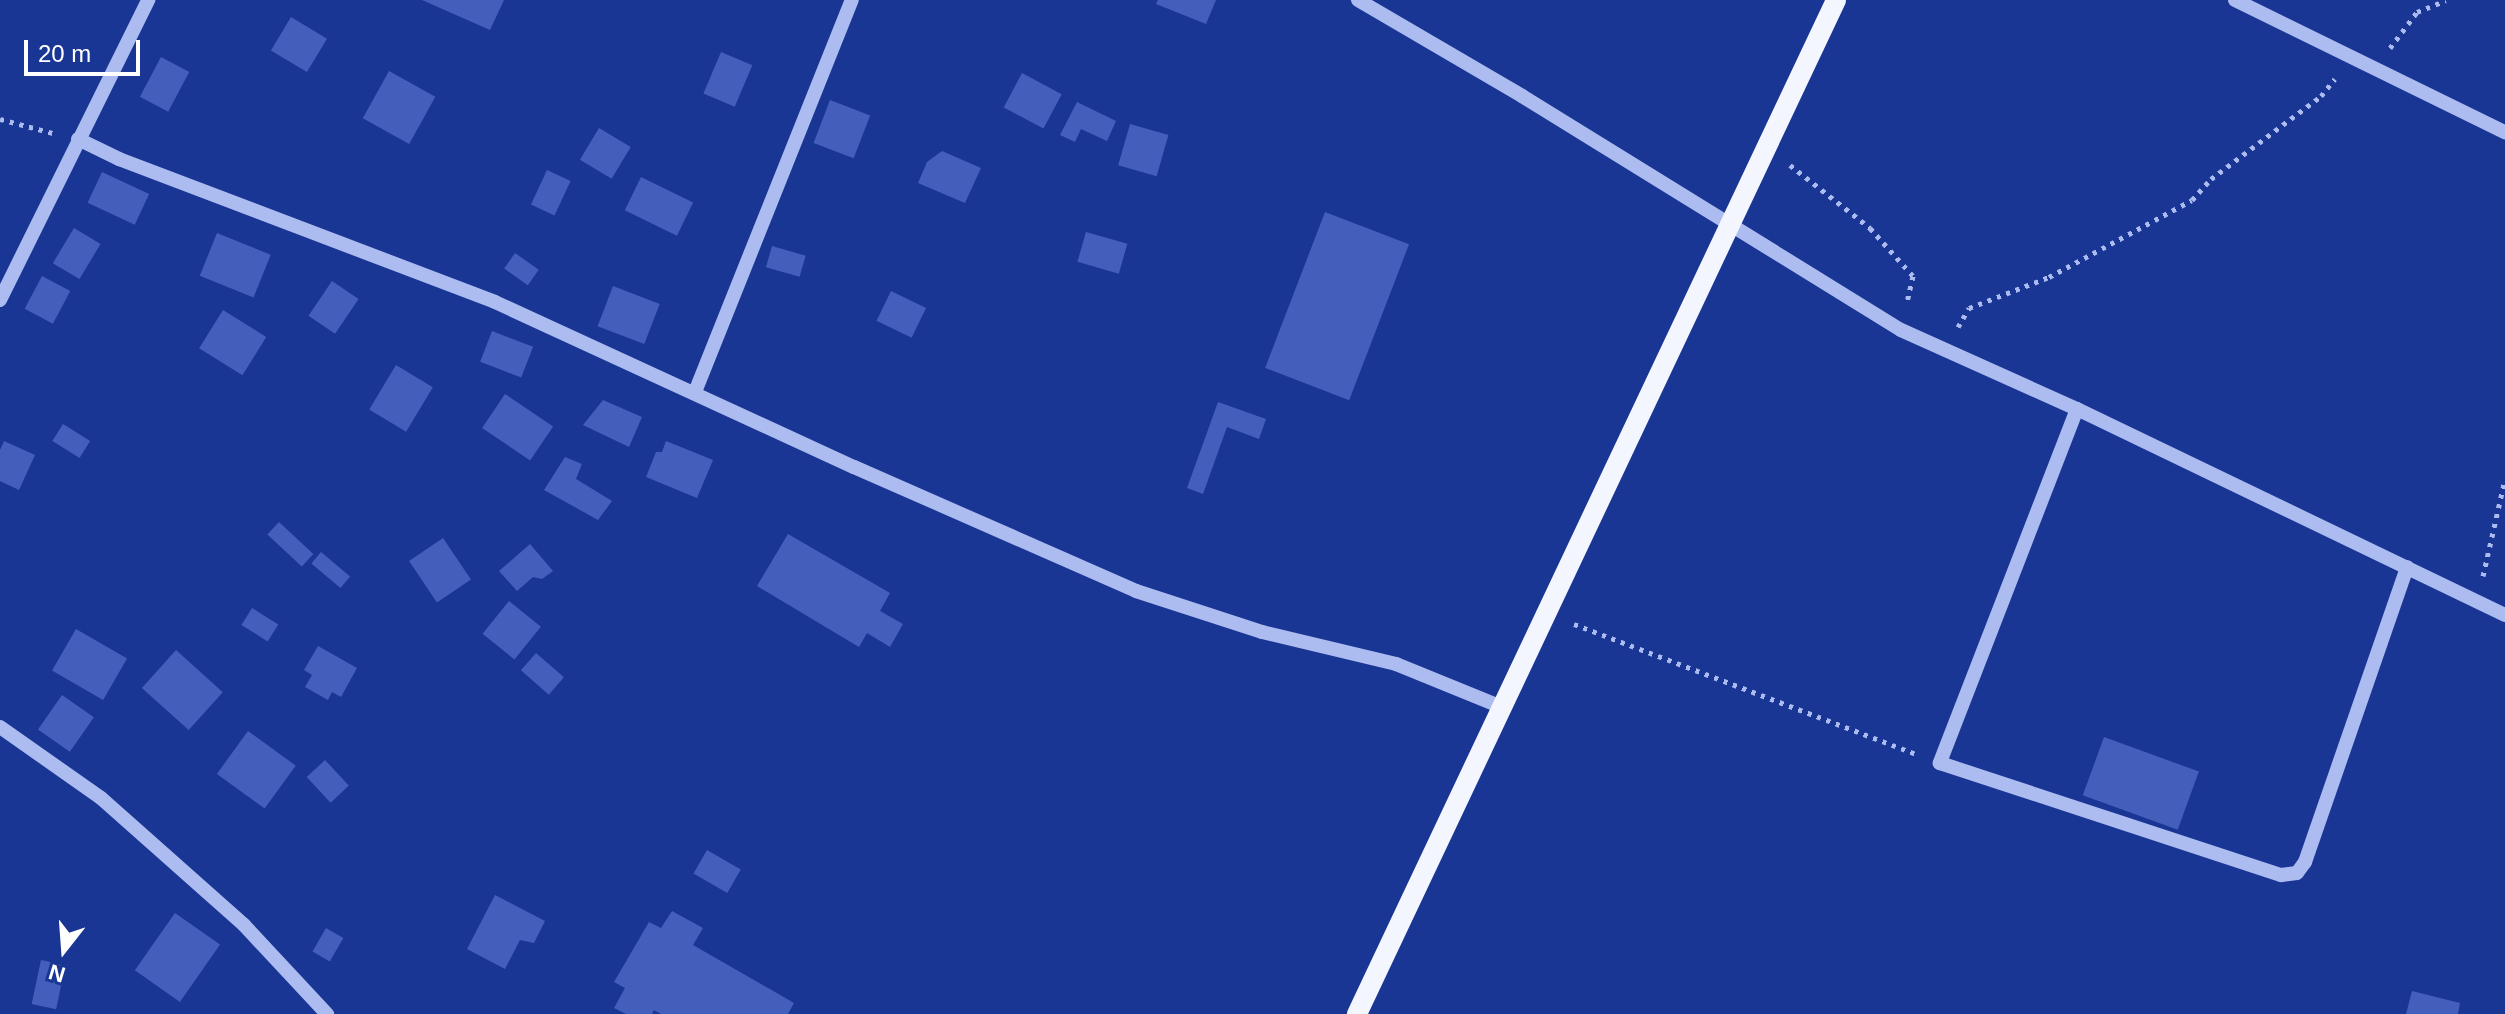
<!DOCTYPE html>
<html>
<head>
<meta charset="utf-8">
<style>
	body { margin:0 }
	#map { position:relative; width:2505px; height:1014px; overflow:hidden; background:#1a3694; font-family:Arial,sans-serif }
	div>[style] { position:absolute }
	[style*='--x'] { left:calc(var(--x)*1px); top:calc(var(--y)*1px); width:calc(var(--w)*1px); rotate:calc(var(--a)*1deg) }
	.building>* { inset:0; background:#435fbb; transform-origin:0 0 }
	.path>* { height:5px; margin-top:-2.5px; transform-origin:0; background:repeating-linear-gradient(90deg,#acbcf0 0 4px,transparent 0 10px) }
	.minor>* { height:14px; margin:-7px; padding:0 7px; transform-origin:7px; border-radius:7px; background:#acbcf0 }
	.major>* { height:20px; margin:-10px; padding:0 10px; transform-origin:10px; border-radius:10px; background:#f4f6ff }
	span { translate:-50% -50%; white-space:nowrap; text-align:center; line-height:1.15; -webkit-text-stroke:7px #1a3694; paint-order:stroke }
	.north { position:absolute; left:24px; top:910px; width:80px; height:80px; -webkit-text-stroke:6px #1a3694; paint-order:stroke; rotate:197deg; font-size:22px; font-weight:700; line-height:32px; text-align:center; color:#fff }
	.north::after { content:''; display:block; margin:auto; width:28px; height:36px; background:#fff; clip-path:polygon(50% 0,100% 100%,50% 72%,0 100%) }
	.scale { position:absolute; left:24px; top:40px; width:116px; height:36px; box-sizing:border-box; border:4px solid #fff; border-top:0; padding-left:10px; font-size:24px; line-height:28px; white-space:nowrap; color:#fff; -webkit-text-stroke:6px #1a3694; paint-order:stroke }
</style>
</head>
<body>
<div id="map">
	<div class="building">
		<i style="clip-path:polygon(422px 0,504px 0,490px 30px)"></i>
		<i style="clip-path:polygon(1158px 0,1216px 0,1206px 24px,1156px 4px)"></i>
		<i style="left:291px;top:17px;width:42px;height:39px;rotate:31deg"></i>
		<i style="left:721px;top:52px;width:34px;height:45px;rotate:23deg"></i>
		<i style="left:161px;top:57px;width:32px;height:45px;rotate:28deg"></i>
		<i style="left:389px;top:71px;width:53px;height:54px;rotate:29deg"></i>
		<i style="left:1022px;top:73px;width:45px;height:39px;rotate:28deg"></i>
		<i style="left:830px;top:100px;width:43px;height:46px;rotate:21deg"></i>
		<i style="clip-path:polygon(1077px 102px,1116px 121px,1107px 141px,1081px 129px,1075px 142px,1060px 135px)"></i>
		<i style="left:1130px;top:124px;width:40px;height:43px;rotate:16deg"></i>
		<i style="left:599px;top:128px;width:37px;height:37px;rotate:31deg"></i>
		<i style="clip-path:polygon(942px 151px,981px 168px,965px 203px,918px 183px,927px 162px)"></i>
		<i style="left:547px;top:170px;width:26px;height:38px;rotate:25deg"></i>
		<i style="left:102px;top:172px;width:52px;height:34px;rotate:25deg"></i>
		<i style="left:641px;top:177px;width:58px;height:37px;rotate:26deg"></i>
		<i style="left:1325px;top:212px;width:90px;height:167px;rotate:21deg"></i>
		<i style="left:74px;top:228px;width:31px;height:41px;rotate:31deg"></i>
		<i style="left:1086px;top:232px;width:43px;height:31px;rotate:16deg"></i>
		<i style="left:217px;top:233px;width:58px;height:46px;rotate:22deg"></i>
		<i style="left:772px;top:246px;width:35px;height:22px;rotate:16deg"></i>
		<i style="left:515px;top:253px;width:29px;height:19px;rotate:35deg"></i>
		<i style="left:42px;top:276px;width:32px;height:37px;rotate:28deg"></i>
		<i style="left:332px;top:281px;width:32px;height:42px;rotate:34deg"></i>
		<i style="left:613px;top:286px;width:50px;height:43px;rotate:21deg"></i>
		<i style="left:891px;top:291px;width:39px;height:33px;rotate:26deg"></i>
		<i style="left:223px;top:310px;width:51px;height:45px;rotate:32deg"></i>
		<i style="left:492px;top:331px;width:44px;height:33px;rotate:21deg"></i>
		<i style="left:396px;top:365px;width:43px;height:52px;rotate:31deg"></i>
		<i style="left:505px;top:394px;width:58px;height:41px;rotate:34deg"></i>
		<i style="clip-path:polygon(603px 400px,642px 417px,629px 447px,583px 425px)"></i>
		<i style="clip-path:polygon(1218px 402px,1266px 419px,1259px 439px,1227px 427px,1203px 494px,1187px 488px)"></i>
		<i style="left:63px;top:424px;width:32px;height:20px;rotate:32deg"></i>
		<i style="clip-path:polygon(4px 441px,35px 455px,19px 490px,0 481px,0 450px)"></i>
		<i style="clip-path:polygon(666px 441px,713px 460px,697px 498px,646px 477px,656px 452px,662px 452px)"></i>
		<i style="clip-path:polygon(565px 457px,582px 464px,576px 479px,612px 501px,598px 520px,544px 490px)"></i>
		<i style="left:279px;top:522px;width:47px;height:17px;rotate:43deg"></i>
		<i style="clip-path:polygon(788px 534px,890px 593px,880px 611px,903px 624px,890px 647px,867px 633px,859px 647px,757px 586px)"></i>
		<i style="left:443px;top:538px;width:50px;height:41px;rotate:56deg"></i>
		<i style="clip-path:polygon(530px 544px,553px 571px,542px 579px,533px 577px,517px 591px,499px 571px)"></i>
		<i style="left:321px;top:552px;width:38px;height:15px;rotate:40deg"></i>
		<i style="left:509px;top:601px;width:41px;height:42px;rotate:39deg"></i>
		<i style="left:252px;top:608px;width:31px;height:20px;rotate:32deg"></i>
		<i style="left:76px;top:629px;width:59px;height:48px;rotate:30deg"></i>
		<i style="clip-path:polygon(318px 646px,357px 668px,341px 697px,332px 692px,328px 700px,305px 687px,312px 675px,304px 670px)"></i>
		<i style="left:176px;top:650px;width:63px;height:51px;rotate:42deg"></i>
		<i style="left:536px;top:653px;width:37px;height:23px;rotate:41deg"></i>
		<i style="left:62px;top:695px;width:39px;height:42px;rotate:35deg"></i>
		<i style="left:248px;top:731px;width:59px;height:53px;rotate:36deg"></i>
		<i style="left:2104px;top:737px;width:101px;height:62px;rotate:20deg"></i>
		<i style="left:325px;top:760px;width:35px;height:25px;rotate:47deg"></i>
		<i style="left:707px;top:850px;width:39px;height:27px;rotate:30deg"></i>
		<i style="clip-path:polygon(495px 895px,545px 921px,534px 943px,520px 940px,505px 969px,467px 949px)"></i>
		<i style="clip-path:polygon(672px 911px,703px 928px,693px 945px,794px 1003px,788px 1014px,661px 1014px,654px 1010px,652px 1014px,626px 1014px,614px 1008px,625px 988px,614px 982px,649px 922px,661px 928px)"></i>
		<i style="left:175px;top:913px;width:55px;height:70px;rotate:35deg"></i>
		<i style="left:326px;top:928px;width:20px;height:27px;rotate:30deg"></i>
		<i style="left:41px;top:960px;width:25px;height:45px;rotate:12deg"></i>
		<i style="clip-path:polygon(2412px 991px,2460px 1003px,2458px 1014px,2406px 1014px)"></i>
	</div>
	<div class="path">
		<i style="--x:2390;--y:48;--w:45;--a:-53.1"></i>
		<i style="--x:2417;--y:12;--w:31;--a:-22"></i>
		<i style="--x:0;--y:119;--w:55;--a:14.8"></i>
		<i style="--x:1790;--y:165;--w:102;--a:38.2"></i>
		<i style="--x:1870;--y:228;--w:64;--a:48.1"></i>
		<i style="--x:1913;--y:276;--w:28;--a:103"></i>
		<i style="--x:1958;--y:327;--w:22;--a:-60"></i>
		<i style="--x:1969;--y:308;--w:86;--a:-21.2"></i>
		<i style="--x:2049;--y:277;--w:162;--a:-28.3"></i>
		<i style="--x:2192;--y:200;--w:28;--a:-48"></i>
		<i style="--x:2211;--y:179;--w:138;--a:-37"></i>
		<i style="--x:2321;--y:96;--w:22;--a:-51"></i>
		<i style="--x:2483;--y:576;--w:99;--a:-77.2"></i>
		<i style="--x:1574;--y:624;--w:366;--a:20.8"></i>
	</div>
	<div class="minor">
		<i style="--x:1358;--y:0;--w:190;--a:30.3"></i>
		<i style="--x:1522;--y:96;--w:445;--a:31.7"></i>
		<i style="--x:1901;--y:330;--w:193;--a:24.2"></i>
		<i style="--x:2077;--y:409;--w:475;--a:25.7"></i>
		<i style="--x:2235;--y:0;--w:301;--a:26.1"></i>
		<i style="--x:78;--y:139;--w:46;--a:26"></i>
		<i style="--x:119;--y:159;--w:402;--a:20.8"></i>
		<i style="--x:495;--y:302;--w:395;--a:24.7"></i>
		<i style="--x:854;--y:467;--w:308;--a:23.7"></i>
		<i style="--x:1136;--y:591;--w:133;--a:18"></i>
		<i style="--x:1262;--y:632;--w:138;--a:13.4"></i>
		<i style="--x:1396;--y:664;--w:114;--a:22.1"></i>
		<i style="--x:0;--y:300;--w:335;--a:-63.7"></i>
		<i style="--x:695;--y:392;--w:422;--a:-68.2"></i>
		<i style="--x:2077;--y:409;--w:380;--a:111.2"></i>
		<i style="--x:1940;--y:763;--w:359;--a:18.2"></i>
		<i style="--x:2281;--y:875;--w:16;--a:-7"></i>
		<i style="--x:2297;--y:873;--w:14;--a:-54"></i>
		<i style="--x:2305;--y:862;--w:312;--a:-70.9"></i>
		<i style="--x:0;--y:727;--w:123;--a:35.1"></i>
		<i style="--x:101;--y:798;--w:191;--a:41.6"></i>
		<i style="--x:244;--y:925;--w:122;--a:47"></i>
	</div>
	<div class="major">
		<i style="--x:1357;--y:1014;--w:1121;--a:-64.71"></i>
	</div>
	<div class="north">N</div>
	<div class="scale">20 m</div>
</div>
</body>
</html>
